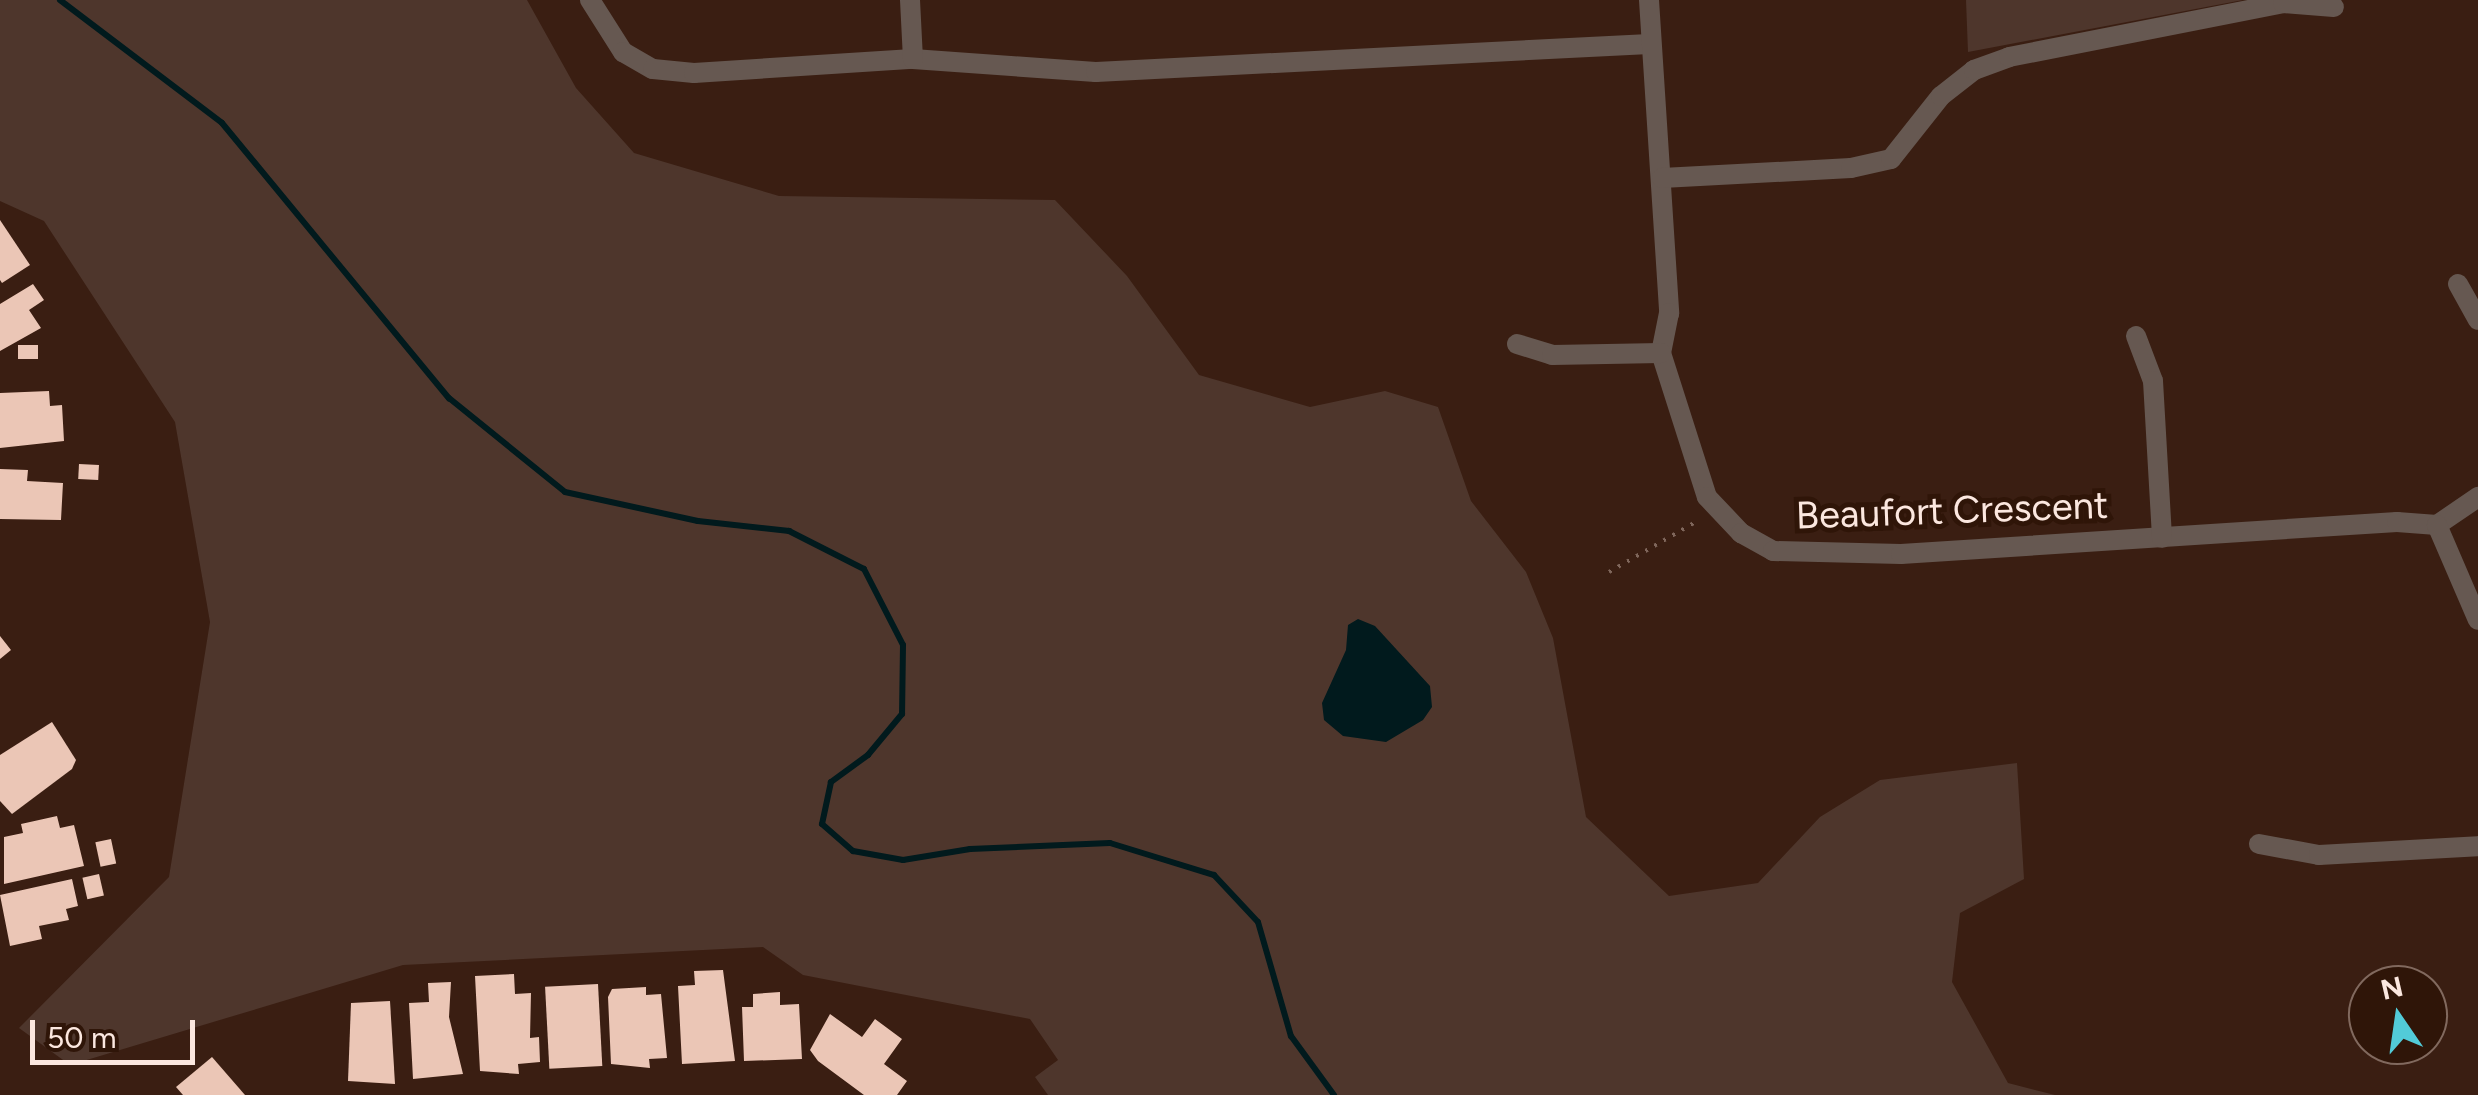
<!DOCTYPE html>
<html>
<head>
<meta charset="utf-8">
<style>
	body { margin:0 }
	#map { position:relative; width:2478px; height:1095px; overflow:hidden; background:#3a1e12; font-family:Figtree,sans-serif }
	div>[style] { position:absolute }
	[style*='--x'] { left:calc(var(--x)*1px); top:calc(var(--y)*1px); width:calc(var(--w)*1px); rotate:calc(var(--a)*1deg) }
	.green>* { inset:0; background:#4e362c }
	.water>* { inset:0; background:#011a1d }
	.stream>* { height:6px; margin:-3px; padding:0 3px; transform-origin:3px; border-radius:3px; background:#011a1d }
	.building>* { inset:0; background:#ebc6b6; transform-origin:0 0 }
	.path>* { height:4px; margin-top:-2px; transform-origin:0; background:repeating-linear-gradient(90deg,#7f665b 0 2.5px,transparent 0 10.5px) }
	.minor>* { height:20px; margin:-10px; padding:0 10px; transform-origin:10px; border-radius:10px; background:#665851 }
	span { translate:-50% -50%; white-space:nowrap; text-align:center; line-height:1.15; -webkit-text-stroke:10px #2f1508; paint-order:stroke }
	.street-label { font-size:38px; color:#fbe7df }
	.north { position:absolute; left:2348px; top:965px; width:100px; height:100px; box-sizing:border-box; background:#2f1508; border:2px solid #81695e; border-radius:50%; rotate:347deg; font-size:28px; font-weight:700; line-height:40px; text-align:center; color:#fbe7df }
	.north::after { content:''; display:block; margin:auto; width:35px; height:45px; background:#52cbd8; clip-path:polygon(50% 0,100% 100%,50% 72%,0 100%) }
	.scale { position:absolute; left:30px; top:1020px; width:165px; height:45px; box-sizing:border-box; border:5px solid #fbe7df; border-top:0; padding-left:12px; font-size:30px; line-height:35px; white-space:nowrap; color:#fbe7df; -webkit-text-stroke:8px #2f1508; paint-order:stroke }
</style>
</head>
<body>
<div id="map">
	<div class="green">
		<i style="clip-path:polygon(0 0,527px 0,576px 88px,634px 153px,779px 196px,1055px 200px,1127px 276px,1199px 375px,1310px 407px,1385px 391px,1438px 407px,1471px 501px,1526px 572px,1553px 638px,1586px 817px,1669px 896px,1758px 883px,1820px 817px,1880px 780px,2017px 763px,2024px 879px,1960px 913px,1952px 982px,2008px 1083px,2055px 1095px,1048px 1095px,1035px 1077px,1058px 1060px,1030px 1019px,803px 975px,763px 947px,403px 965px,70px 1065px,19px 1028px,169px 877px,210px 622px,175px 422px,44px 221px,0 201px)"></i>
		<i style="clip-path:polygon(1966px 0,2243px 0,1968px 52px)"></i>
	</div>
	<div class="water">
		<i style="clip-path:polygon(1358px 619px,1375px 626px,1430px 686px,1432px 707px,1423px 720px,1386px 742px,1343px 736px,1324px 720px,1322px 703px,1346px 650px,1348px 625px)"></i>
	</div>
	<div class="stream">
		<i style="--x:60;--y:0;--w:203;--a:37.2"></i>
		<i style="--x:222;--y:123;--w:357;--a:50.5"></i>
		<i style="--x:449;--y:398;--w:149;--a:39"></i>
		<i style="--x:565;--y:492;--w:136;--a:12.3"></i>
		<i style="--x:698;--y:521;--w:92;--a:6.3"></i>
		<i style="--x:789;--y:531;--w:84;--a:26.9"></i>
		<i style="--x:864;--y:569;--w:85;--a:62.8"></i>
		<i style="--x:903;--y:645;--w:69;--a:90.8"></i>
		<i style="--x:902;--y:714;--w:53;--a:129.7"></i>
		<i style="--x:868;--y:755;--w:46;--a:143.9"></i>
		<i style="--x:831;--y:782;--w:43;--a:102.1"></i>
		<i style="--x:822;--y:824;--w:41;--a:41.1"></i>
		<i style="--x:853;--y:851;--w:51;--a:10.2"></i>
		<i style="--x:903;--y:860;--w:68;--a:-9.3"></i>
		<i style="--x:970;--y:849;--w:140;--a:-2.5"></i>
		<i style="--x:1110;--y:843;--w:109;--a:17.1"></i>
		<i style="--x:1214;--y:875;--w:64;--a:46.9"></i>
		<i style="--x:1258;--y:922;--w:119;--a:73.9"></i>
		<i style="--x:1291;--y:1036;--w:73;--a:53.9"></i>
	</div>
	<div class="building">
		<i style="clip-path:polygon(0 220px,30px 265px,2px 283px,0 280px)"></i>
		<i style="clip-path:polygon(33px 284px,44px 300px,29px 310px,41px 328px,0 351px,0 304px)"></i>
		<i style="left:38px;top:345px;width:14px;height:20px;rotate:90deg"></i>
		<i style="clip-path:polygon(49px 391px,50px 406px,62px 405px,64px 441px,0 448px,0 393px)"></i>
		<i style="left:79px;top:464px;width:20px;height:15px;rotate:3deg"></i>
		<i style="clip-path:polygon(0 469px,28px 470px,27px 481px,63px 483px,61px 520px,0 519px)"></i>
		<i style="clip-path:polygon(0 636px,11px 650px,0 659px)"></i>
		<i style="clip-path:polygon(52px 722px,76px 760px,72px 769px,12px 814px,0 801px,0 755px)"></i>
		<i style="clip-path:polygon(57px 816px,60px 828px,74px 825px,84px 866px,4px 884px,4px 837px,23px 833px,21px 824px)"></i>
		<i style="left:111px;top:839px;width:25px;height:16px;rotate:78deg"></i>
		<i style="left:99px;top:874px;width:22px;height:17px;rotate:77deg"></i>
		<i style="clip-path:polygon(72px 879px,78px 906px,66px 909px,69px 920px,39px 926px,42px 939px,10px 946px,0 895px)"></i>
		<i style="clip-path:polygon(723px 970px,735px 1061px,682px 1064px,678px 986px,695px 985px,694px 971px)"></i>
		<i style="clip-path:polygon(514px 974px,515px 994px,531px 993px,530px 1038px,539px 1037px,540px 1062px,518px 1064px,519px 1074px,480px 1071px,475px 976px)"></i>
		<i style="clip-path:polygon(451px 982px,449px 1017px,463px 1074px,413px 1079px,409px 1003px,429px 1002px,428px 983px)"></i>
		<i style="left:598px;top:984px;width:82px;height:53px;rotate:87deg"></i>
		<i style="clip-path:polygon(646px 987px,646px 995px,661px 994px,667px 1058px,649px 1059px,650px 1068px,611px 1064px,608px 997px,612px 989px)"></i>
		<i style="clip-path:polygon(780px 992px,780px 1005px,799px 1004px,802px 1059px,744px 1061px,742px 1007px,753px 1007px,753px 994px)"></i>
		<i style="clip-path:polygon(390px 1001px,395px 1084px,348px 1081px,351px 1003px)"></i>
		<i style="clip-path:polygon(830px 1014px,862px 1037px,875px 1019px,902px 1039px,884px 1064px,907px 1081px,897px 1095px,864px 1095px,818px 1061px,810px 1050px)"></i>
		<i style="clip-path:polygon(212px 1057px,245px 1095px,183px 1095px,176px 1087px)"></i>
	</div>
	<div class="path">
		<i style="--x:1609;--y:572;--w:104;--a:-30"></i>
	</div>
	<div class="minor">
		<i style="--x:590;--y:0;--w:62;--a:57.6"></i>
		<i style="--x:623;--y:52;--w:34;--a:30"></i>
		<i style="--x:653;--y:69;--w:41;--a:5.6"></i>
		<i style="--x:694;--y:73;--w:219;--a:-3.7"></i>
		<i style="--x:913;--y:59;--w:183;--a:4.1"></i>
		<i style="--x:1096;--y:72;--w:554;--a:-2.9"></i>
		<i style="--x:910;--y:0;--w:59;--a:87.1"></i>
		<i style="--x:1649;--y:0;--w:314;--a:86.3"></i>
		<i style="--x:1669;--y:313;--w:41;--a:101.3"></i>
		<i style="--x:1661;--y:353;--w:151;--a:72.3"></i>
		<i style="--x:1707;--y:497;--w:50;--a:46.6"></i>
		<i style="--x:1741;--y:533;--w:37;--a:29"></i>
		<i style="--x:1773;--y:551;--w:128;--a:1.3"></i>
		<i style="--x:1901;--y:554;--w:497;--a:-3.7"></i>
		<i style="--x:2397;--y:522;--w:40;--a:4.3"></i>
		<i style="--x:2437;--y:525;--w:50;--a:-34.3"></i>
		<i style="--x:1662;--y:178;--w:189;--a:-3"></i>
		<i style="--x:1851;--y:168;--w:41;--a:-12.7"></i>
		<i style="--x:1891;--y:159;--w:80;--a:-51.6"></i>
		<i style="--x:1941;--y:96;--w:42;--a:-38.2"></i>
		<i style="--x:1974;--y:70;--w:37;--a:-20"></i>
		<i style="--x:2009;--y:57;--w:279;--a:-11.1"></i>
		<i style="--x:2283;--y:3;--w:51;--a:4.5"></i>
		<i style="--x:2458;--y:284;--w:41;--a:60.9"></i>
		<i style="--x:2136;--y:336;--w:48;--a:69.3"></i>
		<i style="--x:2153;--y:381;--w:157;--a:86.7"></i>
		<i style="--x:1517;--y:344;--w:37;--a:17"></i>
		<i style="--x:1552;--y:355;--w:109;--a:-1.1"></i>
		<i style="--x:2437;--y:525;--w:103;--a:66.7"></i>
		<i style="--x:2259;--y:844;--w:61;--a:10.4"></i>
		<i style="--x:2319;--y:855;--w:159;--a:-3.2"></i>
	</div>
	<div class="street-label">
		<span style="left:1952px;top:511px;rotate:-2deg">Beaufort Crescent</span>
	</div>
	<div class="north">N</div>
	<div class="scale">50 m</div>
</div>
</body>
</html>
